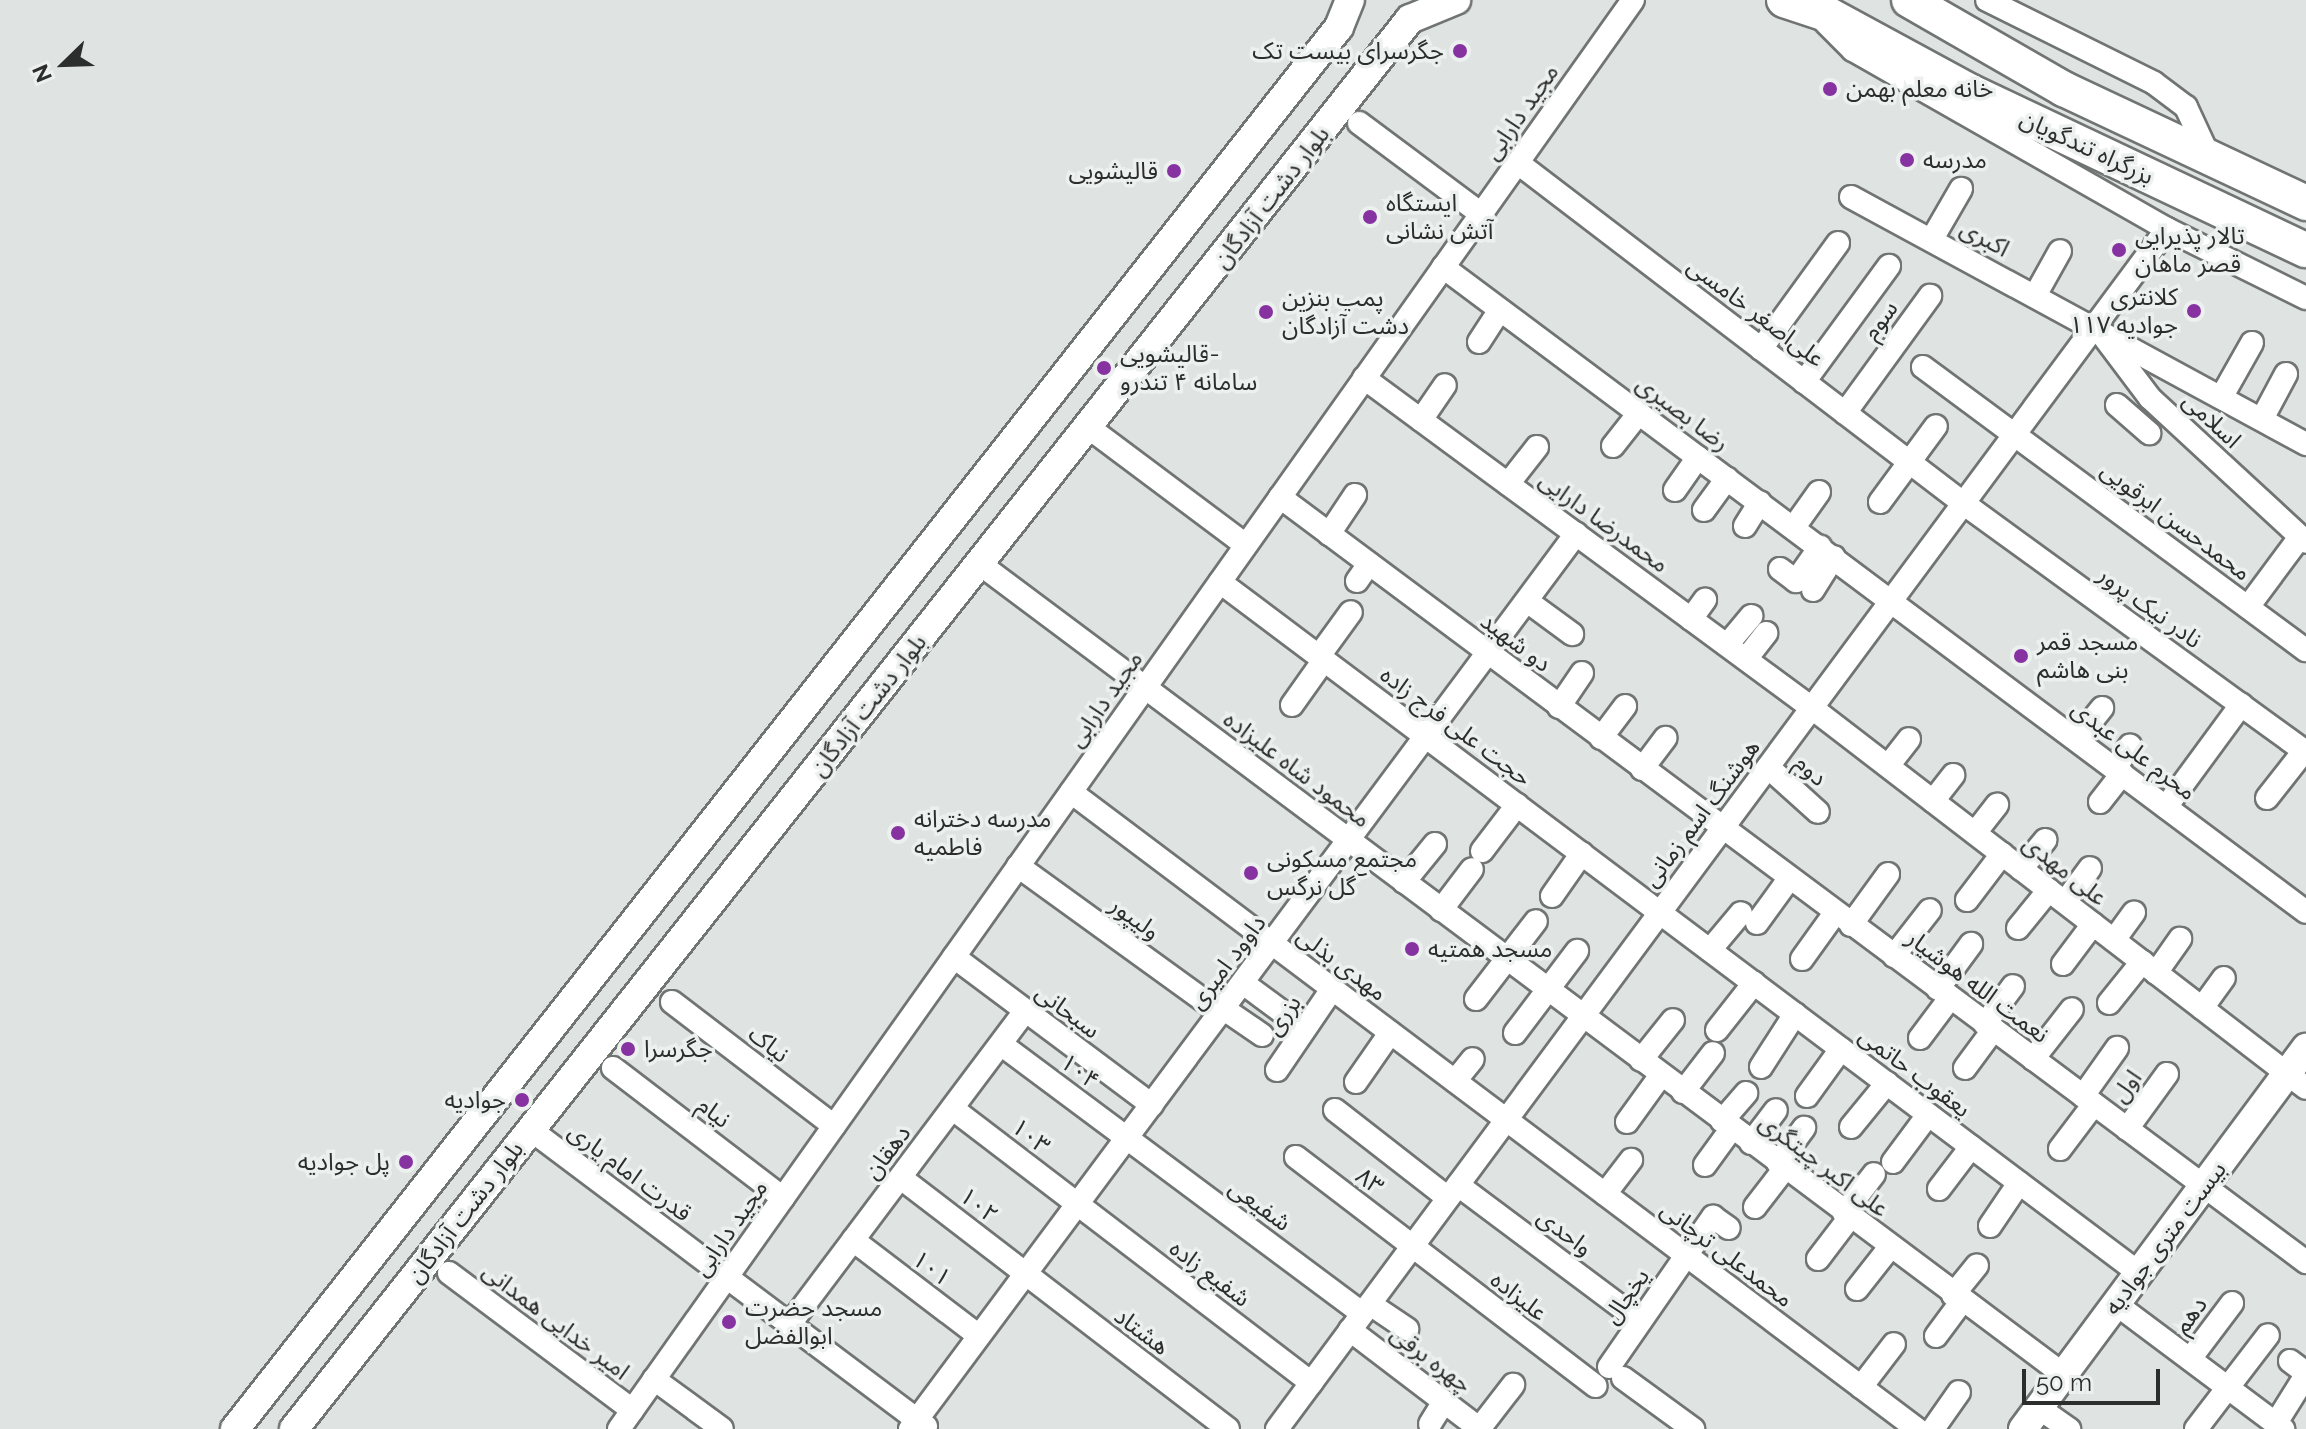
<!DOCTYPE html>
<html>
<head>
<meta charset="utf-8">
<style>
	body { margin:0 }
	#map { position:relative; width:2306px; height:1429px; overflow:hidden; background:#dfe3e2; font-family:Raleway,"Noto Sans Arabic",sans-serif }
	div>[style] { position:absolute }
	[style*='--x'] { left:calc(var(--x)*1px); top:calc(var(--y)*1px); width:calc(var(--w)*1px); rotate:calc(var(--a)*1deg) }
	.roads { filter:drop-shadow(2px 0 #707473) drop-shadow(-2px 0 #707473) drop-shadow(0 2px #707473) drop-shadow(0 -2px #707473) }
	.minor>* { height:22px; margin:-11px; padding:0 11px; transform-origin:11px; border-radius:11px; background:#fff }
	.major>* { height:28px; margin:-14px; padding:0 14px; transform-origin:14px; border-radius:14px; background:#fff }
	.highway>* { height:34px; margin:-17px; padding:0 17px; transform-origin:17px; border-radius:17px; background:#fff }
	.dots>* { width:22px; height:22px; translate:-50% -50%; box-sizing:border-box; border:4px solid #ecf0ef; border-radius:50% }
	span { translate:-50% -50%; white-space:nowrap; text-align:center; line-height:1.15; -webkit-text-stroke:7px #ecf0ef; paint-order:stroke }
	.poi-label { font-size:24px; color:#2c2d2d }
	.right { translate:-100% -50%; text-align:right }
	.left { translate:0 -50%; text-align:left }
	.street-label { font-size:24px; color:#2c2d2d }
	.north { position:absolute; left:24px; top:24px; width:80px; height:80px; -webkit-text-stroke:6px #ecf0ef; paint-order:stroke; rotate:247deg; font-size:22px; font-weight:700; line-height:32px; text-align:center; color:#2c2d2d }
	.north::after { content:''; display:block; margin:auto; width:28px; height:36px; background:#2c2d2d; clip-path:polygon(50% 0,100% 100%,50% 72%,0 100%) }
	.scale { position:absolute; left:2022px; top:1369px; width:138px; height:36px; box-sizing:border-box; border:4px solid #2c2d2d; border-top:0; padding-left:10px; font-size:24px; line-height:28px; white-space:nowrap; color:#2c2d2d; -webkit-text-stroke:6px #ecf0ef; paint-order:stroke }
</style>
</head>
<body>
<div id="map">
	<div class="roads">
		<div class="minor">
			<i style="--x:1987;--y:0;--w:186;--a:26.4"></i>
			<i style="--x:2154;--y:83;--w:40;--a:37"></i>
			<i style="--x:2186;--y:107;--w:57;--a:65.2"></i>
			<i style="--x:1826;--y:23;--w:38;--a:45"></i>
			<i style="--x:1853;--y:50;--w:361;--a:29.7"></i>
			<i style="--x:2167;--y:229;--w:155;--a:26.4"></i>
			<i style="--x:1359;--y:123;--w:152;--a:36.7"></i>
			<i style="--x:1518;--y:163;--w:560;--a:37.38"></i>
			<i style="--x:1963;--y:503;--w:424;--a:36"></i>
			<i style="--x:1851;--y:197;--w:518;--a:28.5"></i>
			<i style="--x:1932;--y:239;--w:58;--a:-59.9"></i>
			<i style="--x:1443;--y:267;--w:1077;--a:36.77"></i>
			<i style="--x:2036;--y:294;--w:49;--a:-60.8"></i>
			<i style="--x:2101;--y:333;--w:81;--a:53"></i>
			<i style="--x:2150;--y:398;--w:212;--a:42.7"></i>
			<i style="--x:1479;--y:342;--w:38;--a:-57"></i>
			<i style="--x:1761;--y:349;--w:131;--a:-54"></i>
			<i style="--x:1923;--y:367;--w:476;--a:36.5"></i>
			<i style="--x:1364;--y:378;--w:556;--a:36.38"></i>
			<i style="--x:1812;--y:708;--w:623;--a:37.57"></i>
			<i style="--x:1804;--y:382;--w:144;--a:-53.8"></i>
			<i style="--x:2222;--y:396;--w:61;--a:-60.5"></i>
			<i style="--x:2117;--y:405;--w:43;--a:41.2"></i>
			<i style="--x:1845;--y:413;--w:145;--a:-54"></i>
			<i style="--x:2262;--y:419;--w:51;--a:-61.9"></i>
			<i style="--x:1421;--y:420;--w:42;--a:-55.6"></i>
			<i style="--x:1088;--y:427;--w:197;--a:36.8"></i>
			<i style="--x:1613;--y:446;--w:42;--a:-51.8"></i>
			<i style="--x:1508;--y:484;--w:47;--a:-51.9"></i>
			<i style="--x:1675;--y:490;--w:40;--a:-55.1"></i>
			<i style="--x:1280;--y:497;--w:1280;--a:36.71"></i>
			<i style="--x:1880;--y:502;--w:94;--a:-53.6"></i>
			<i style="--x:1704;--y:510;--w:39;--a:-54"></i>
			<i style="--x:1745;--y:526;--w:28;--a:-58"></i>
			<i style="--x:1794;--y:527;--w:43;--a:-54.5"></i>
			<i style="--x:1329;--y:534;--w:47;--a:-56.3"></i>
			<i style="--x:980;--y:564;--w:1354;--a:36.8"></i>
			<i style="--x:1780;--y:569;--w:20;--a:37"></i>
			<i style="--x:1796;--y:581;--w:42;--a:-54.8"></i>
			<i style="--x:1357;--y:581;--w:21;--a:-55"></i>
			<i style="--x:1220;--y:582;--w:1150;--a:36.94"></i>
			<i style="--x:1813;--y:590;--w:39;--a:-58"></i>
			<i style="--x:1527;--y:601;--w:56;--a:36.3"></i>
			<i style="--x:2248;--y:607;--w:87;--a:-53.4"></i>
			<i style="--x:1691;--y:619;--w:24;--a:-54"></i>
			<i style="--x:1727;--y:645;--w:38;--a:-50"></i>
			<i style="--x:1319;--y:656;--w:54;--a:-54"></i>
			<i style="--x:1746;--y:659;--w:33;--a:-52"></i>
			<i style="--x:1292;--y:705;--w:55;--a:-54.6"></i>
			<i style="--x:1559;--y:707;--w:41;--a:-55.9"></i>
			<i style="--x:1601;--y:738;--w:40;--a:-53"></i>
			<i style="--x:2077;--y:739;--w:40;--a:-51"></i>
			<i style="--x:1888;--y:766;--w:34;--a:-52"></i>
			<i style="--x:1768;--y:767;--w:67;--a:42"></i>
			<i style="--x:2115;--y:768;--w:27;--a:-56"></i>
			<i style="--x:1642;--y:769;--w:39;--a:-53"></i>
			<i style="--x:1071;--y:792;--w:1059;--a:36.98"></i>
			<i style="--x:2267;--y:798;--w:60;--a:-51.8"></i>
			<i style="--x:1933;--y:801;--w:33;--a:-52"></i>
			<i style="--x:2100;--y:802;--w:36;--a:-52"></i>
			<i style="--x:2166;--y:807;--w:127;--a:-53.7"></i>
			<i style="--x:1975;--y:833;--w:36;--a:-52"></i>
			<i style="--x:1482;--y:851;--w:58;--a:-52.7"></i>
			<i style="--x:1018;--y:866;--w:251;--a:35.9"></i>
			<i style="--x:2021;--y:869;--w:38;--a:-50"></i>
			<i style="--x:1404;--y:882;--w:49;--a:-50.8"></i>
			<i style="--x:1552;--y:896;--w:52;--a:-55.1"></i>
			<i style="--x:1967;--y:900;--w:58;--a:-52.7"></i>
			<i style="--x:2065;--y:902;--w:42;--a:-53.7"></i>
			<i style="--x:1441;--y:910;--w:51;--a:-52.9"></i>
			<i style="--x:1757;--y:923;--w:54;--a:-54"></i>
			<i style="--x:1851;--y:925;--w:63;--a:-54"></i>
			<i style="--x:2018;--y:928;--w:49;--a:-50.8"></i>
			<i style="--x:2114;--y:940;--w:34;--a:-54"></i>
			<i style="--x:1710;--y:950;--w:48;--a:-50"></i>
			<i style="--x:1894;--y:956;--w:58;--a:-52"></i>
			<i style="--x:954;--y:957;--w:247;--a:36.8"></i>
			<i style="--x:1802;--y:959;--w:57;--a:-54.3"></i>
			<i style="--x:2063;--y:964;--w:50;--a:-53.1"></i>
			<i style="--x:2156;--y:973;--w:42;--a:-54.8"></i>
			<i style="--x:1243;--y:983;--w:52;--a:36.4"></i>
			<i style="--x:1938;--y:989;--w:56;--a:-53.7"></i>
			<i style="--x:1476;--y:999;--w:98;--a:-52.4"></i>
			<i style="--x:672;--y:1002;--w:204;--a:37.4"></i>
			<i style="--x:2109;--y:1003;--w:53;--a:-51.2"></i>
			<i style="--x:2202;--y:1008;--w:37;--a:-54"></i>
			<i style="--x:1224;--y:1009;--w:46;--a:34.4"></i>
			<i style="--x:1985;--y:1024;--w:47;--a:-53.6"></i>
			<i style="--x:1717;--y:1030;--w:60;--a:-51.8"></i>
			<i style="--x:1515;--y:1033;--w:103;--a:-52.9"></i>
			<i style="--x:1920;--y:1038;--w:50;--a:-53.1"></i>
			<i style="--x:1002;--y:1045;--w:449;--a:36.7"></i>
			<i style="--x:2033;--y:1059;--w:63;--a:-52"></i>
			<i style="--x:1641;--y:1060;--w:51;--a:-51.3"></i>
			<i style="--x:1761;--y:1067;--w:63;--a:-57.3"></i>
			<i style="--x:613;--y:1068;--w:214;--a:37.4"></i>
			<i style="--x:1965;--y:1068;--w:47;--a:-53.6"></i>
			<i style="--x:1277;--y:1070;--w:98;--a:-55.8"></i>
			<i style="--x:1455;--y:1081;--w:28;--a:-51"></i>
			<i style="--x:1356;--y:1082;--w:60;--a:-55.2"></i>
			<i style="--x:1683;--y:1092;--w:49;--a:-52.4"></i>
			<i style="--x:1807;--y:1096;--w:58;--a:-54.1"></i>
			<i style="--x:2083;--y:1096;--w:59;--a:-54.7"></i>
			<i style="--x:953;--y:1109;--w:451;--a:37.4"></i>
			<i style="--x:1335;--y:1110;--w:143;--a:37.9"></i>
			<i style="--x:1722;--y:1121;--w:37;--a:-49"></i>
			<i style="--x:1627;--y:1122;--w:58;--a:-54.1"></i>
			<i style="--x:1851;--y:1127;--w:57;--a:-50.7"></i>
			<i style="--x:2127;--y:1129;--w:68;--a:-54"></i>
			<i style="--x:531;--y:1130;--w:494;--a:36.9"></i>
			<i style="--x:1751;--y:1143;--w:41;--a:-52.9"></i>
			<i style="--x:2060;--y:1149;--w:56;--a:-52.9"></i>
			<i style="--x:1296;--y:1157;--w:377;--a:37.4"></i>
			<i style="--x:1893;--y:1162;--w:59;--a:-53.3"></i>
			<i style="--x:1778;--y:1163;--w:44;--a:-53.4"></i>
			<i style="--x:1705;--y:1165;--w:46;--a:-53.9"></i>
			<i style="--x:901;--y:1178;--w:412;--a:37.5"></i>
			<i style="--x:1458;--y:1185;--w:227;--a:36.8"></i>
			<i style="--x:1939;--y:1189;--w:53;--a:-52.7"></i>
			<i style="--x:1605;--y:1194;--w:43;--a:-52.6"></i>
			<i style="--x:1755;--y:1207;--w:49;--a:-52.4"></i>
			<i style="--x:1844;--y:1213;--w:49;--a:-52.4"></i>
			<i style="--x:1990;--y:1226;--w:52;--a:-56"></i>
			<i style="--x:853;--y:1240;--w:158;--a:37.3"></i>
			<i style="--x:1818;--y:1259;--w:53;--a:-52.7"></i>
			<i style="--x:449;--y:1273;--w:229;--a:36.8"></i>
			<i style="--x:1857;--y:1289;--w:53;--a:-51.8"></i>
			<i style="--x:1953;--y:1295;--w:38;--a:-51"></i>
			<i style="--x:1370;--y:1304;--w:45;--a:34"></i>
			<i style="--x:2116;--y:1304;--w:209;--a:36.8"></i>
			<i style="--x:790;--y:1324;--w:391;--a:-53.1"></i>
			<i style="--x:1350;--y:1330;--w:163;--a:37.3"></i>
			<i style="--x:1936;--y:1336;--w:44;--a:-53.4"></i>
			<i style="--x:2190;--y:1359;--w:70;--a:-53.1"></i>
			<i style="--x:2290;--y:1361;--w:20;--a:37"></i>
			<i style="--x:1609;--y:1367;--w:183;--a:-55.3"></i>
			<i style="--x:1713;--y:1217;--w:19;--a:35"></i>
			<i style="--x:1623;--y:1378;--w:87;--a:36.1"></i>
			<i style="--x:654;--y:1379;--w:84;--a:36.3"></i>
			<i style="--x:1861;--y:1387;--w:54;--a:-52.5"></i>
			<i style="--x:2039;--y:1408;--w:37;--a:35"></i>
			<i style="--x:2276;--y:1423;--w:57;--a:-58"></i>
			<i style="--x:1430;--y:1424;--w:26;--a:-58"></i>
			<i style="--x:619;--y:1429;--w:1752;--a:-54.64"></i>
			<i style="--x:910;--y:1429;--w:1116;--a:-53.35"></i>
			<i style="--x:1277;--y:1429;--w:1494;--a:-53.44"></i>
			<i style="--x:1479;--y:1429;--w:56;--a:-52.3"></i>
			<i style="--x:1933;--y:1429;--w:45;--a:-54.9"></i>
			<i style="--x:2196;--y:1429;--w:118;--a:-52.5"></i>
		</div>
		<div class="major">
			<i style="--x:235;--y:1429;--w:1784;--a:-51.78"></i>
			<i style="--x:1339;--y:27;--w:29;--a:-68"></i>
			<i style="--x:294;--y:1429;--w:1798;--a:-51.64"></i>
			<i style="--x:1410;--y:19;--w:50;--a:-22.4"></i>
			<i style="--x:2023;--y:1429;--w:475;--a:-53.4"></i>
		</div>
		<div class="highway">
			<i style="--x:1784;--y:0;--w:47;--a:18.4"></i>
			<i style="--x:1829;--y:15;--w:162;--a:28.5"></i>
			<i style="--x:1971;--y:92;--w:370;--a:25.3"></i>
			<i style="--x:1909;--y:0;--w:179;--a:29.9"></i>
			<i style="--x:2064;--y:89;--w:268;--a:25.2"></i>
		</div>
	</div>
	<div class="dots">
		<i style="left:1460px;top:51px;background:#8632a1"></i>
		<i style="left:1830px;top:89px;background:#8632a1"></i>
		<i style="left:1907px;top:160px;background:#8632a1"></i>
		<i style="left:1174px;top:171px;background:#8632a1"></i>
		<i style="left:1370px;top:217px;background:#8632a1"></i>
		<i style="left:2119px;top:250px;background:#8632a1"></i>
		<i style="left:2194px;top:311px;background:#8632a1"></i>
		<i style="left:1266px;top:312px;background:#8632a1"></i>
		<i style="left:1104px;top:368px;background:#8632a1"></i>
		<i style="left:2021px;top:656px;background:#8632a1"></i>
		<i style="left:898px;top:833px;background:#8632a1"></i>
		<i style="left:1251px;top:873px;background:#8632a1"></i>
		<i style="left:1412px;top:949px;background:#8632a1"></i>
		<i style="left:628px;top:1049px;background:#8632a1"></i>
		<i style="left:522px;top:1100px;background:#8632a1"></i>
		<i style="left:406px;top:1162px;background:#8632a1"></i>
		<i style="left:729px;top:1322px;background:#8632a1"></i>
	</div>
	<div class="poi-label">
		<span class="right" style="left:1444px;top:51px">جگرسرای بیست تک</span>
		<span class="left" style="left:1846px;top:89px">خانه معلم بهمن</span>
		<span class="left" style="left:1923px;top:160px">مدرسه</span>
		<span class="right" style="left:1158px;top:171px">قالیشویی</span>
		<span class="left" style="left:1386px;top:217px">ایستگاه<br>آتش نشانی</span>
		<span class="left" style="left:2135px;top:250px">تالار پذیرایی<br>قصر ماهان</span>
		<span class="right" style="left:2178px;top:311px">کلانتری<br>۱۱۷ جوادیه</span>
		<span class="left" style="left:1282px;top:312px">پمپ بنزین<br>دشت آزادگان</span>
		<span class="left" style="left:1120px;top:368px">قالیشویی-<br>سامانه ۴ تندرو</span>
		<span class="left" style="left:2037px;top:656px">مسجد قمر<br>بنی هاشم</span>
		<span class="left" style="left:914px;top:833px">مدرسه دخترانه<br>فاطمیه</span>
		<span class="left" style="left:1267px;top:873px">مجتمع مسکونی<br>گل نرگس</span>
		<span class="left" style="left:1428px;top:949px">مسجد همتیه</span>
		<span class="left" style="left:644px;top:1049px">جگرسرا</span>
		<span class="right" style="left:506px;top:1100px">جوادیه</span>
		<span class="right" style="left:390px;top:1162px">پل جوادیه</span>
		<span class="left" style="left:745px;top:1322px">مسجد حضرت<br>ابوالفضل</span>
	</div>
	<div class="street-label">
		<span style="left:1521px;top:112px;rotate:-55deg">مجید دارابی</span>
		<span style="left:2087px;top:147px;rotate:25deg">بزرگراه تندگویان</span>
		<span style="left:1271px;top:197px;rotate:-52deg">بلوار دشت آزادگان</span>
		<span style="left:1985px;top:238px;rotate:28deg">اکبری</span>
		<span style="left:1756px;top:312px;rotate:37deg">علی‌اصغر خامسی</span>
		<span style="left:1880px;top:320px;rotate:-54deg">سوم</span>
		<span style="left:1683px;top:413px;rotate:37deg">رضا بصیری</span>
		<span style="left:2212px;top:420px;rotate:43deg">اسلامی</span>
		<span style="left:2176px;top:521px;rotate:37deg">محمدحسن ابرقویی</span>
		<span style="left:1604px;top:522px;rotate:36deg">محمدرضا دارایی</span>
		<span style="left:2150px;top:607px;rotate:36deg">نادر نیک پرور</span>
		<span style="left:1516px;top:642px;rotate:37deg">دو شهید</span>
		<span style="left:1105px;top:699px;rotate:-55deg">مجید دارابی</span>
		<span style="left:868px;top:705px;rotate:-52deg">بلوار دشت آزادگان</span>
		<span style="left:1456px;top:726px;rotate:37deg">حجت علی فرج زاده</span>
		<span style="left:2134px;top:750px;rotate:37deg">محرم علی عبدی</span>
		<span style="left:1297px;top:769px;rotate:37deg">محمود شاه علیزاده</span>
		<span style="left:1811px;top:770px;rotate:42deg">دوم</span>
		<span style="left:1701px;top:813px;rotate:-53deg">هوشنگ اسم زمانی</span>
		<span style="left:2065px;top:870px;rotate:38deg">علی مهدی</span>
		<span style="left:1135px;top:918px;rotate:36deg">ولیپور</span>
		<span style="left:1227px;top:962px;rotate:-53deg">داوود امیری</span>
		<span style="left:1342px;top:964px;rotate:37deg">مهدی بذلی</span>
		<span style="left:1978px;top:986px;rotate:37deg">نعمت الله هوشیار</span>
		<span style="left:1068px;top:1011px;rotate:37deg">سبحانی</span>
		<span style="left:1283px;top:1015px;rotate:-55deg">بزری</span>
		<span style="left:769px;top:1044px;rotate:38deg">نیاک</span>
		<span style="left:1080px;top:1071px;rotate:37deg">۱۰۴</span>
		<span style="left:1915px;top:1072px;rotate:37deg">یعقوب حاتمی</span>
		<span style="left:2126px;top:1086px;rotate:-54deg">اول</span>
		<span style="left:714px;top:1112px;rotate:37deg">نیام</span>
		<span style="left:1031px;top:1136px;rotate:38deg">۱۰۳</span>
		<span style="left:887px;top:1152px;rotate:-53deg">دهقان</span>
		<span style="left:1824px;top:1165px;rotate:37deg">علی اکبر چیتگری</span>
		<span style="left:630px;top:1172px;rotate:37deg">قدرت امام یاری</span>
		<span style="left:1370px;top:1181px;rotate:37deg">۸۳</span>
		<span style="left:979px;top:1205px;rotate:38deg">۱۰۲</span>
		<span style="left:1260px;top:1205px;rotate:36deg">شفیعی</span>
		<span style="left:465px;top:1212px;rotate:-52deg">بلوار دشت آزادگان</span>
		<span style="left:730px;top:1228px;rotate:-55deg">مجید دارابی</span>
		<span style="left:1565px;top:1232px;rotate:37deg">واحدی</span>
		<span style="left:2165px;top:1238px;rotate:-53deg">بیست متری جوادیه</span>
		<span style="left:1727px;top:1254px;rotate:37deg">محمدعلی ترچانی</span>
		<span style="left:932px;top:1268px;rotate:37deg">۱۰۱</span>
		<span style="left:1210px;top:1273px;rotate:37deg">شفیع زاده</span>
		<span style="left:1519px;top:1296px;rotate:38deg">علیزاده</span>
		<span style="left:1626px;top:1296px;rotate:-55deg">یخچال</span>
		<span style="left:2190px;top:1315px;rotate:-53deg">دهم</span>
		<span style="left:556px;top:1321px;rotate:37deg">امیر خدایی همدانی</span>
		<span style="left:1142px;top:1331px;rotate:37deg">هشتاد</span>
		<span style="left:1431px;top:1359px;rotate:37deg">چهره برقی</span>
	</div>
	<div class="north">N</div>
	<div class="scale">50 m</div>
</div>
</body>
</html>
